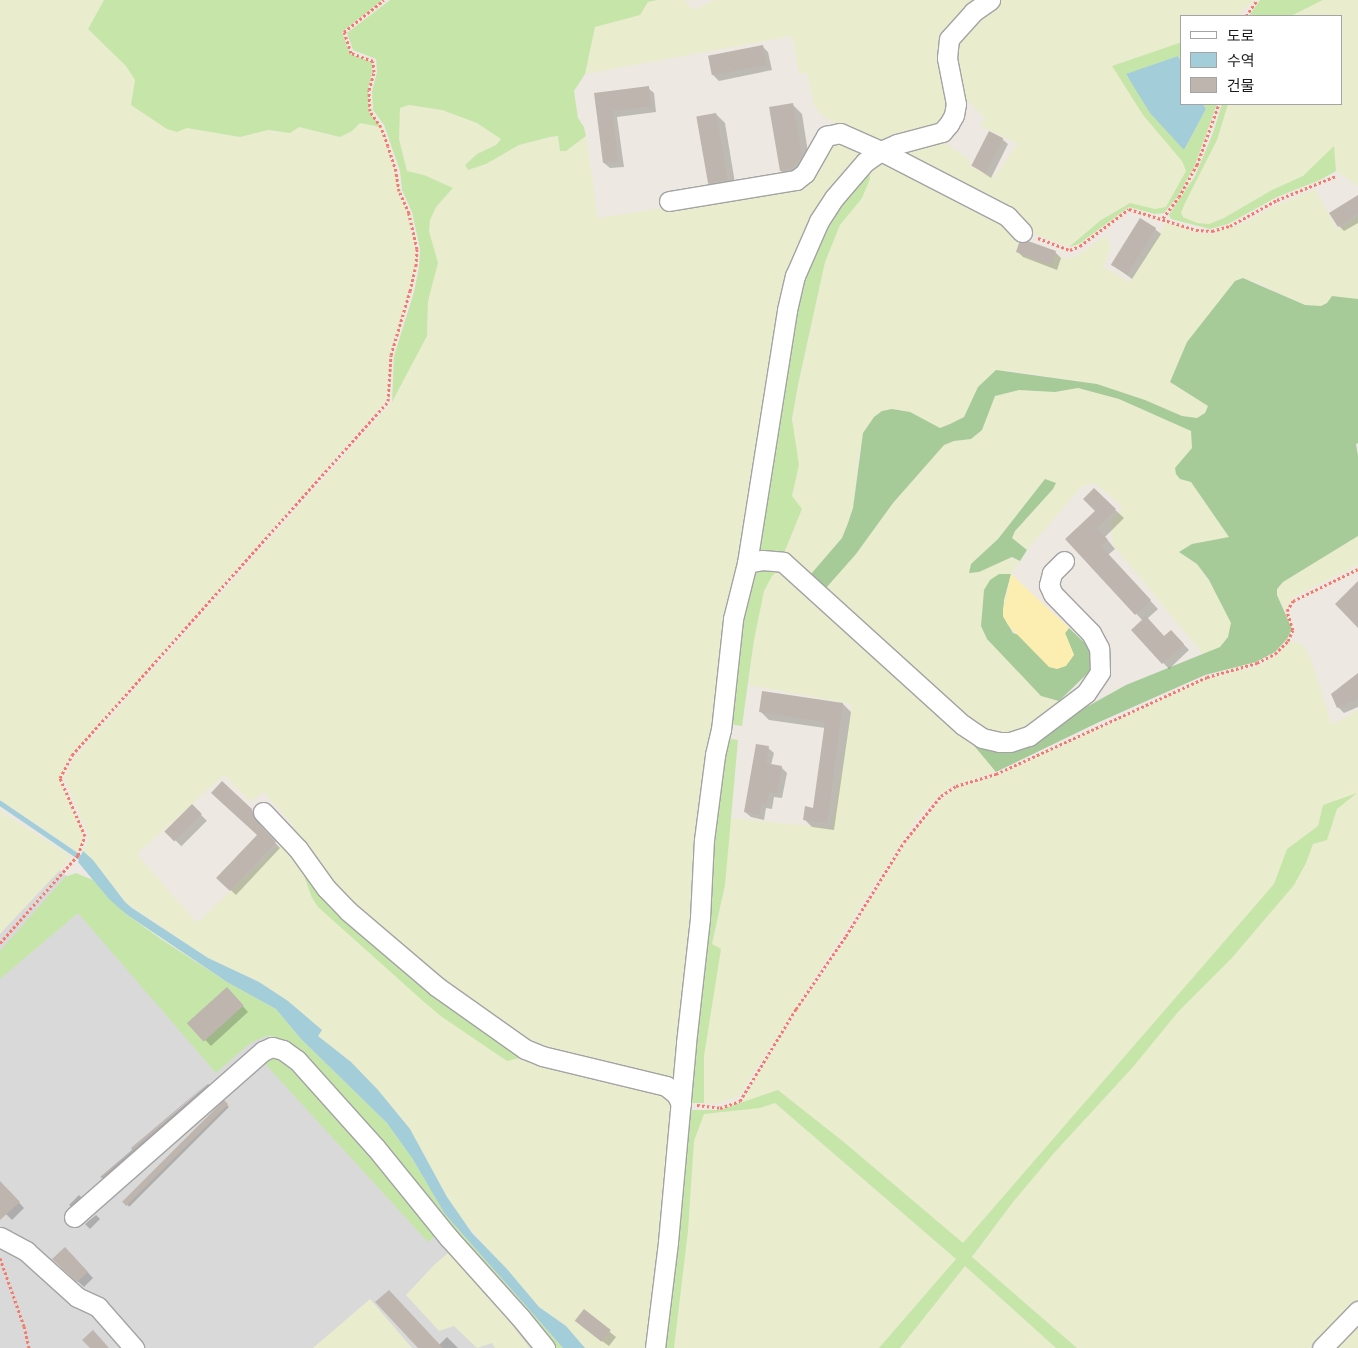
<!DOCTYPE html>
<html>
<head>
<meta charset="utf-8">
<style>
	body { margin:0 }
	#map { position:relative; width:1358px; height:1348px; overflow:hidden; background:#ede9e2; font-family:"Alegreya Sans","Noto Sans KR",sans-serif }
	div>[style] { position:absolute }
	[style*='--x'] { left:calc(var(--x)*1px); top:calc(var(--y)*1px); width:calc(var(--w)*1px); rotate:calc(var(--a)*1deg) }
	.residential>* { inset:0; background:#dad9d9 }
	.farmland>* { inset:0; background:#e9eccd }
	.grass>* { inset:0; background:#c6e6a9 }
	.forest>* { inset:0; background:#a6cb98 }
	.sand>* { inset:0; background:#fceeb1 }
	.water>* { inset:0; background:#a3cdd9 }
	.shadow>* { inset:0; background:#0003; transform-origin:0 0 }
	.stream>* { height:5px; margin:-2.5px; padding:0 2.5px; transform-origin:2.5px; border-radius:2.5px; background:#a3cdd9 }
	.building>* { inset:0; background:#bdb5ae; transform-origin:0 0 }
	.path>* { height:3px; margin-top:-1.5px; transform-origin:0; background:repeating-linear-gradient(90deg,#f47b6c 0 2.5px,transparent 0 5px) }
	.roads { filter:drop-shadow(1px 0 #a3a3a3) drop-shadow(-1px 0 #a3a3a3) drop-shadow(0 1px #a3a3a3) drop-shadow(0 -1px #a3a3a3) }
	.minor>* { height:19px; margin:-9.5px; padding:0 9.5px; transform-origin:9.5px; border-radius:9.5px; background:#fff }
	span { translate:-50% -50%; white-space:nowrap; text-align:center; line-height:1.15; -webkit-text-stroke:4.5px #fff; paint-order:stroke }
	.legend { position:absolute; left:1180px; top:15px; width:162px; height:90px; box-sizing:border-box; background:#fff; border:1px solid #a4a4a4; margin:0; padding:6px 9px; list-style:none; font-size:15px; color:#1c1c1c }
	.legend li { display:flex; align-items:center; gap:10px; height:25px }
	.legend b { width:25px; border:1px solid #a4a4a4 }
</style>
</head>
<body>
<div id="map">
	<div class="residential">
		<i style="clip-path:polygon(0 823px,382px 1127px,557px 1348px,0 1348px)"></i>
	</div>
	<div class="farmland">
		<i style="clip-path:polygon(0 0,104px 0,88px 29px,126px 66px,177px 132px,187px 128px,240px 137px,268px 130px,277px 133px,299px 127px,322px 132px,329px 136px,352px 131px,360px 123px,381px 127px,395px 171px,398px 191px,408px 214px,416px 249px,415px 266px,409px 290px,390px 355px,387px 400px,72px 754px,59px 778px,84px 837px,78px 852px,0 800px)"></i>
		<i style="clip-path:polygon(657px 0,684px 0,693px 10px,714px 0,981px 0,952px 26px,949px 91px,945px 121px,881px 144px,852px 132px,821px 115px,814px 105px,807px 73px,799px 74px,792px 36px,585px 74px,595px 27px,640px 15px,648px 1px)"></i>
		<i style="clip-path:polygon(997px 0,1255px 0,1244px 9px,1238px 16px,1182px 16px,1182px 42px,1112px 66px,1182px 161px,1186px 171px,1166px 207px,1155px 209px,1129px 203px,1101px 220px,1068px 247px,1022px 229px,896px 150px,939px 138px,970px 160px,969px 166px,993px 178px,1018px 144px,979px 125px,985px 119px,961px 93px,950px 51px)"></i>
		<i style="clip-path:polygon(1323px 0,1358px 0,1358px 186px,1336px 171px,1334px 147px,1303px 176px,1272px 190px,1224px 218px,1209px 224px,1197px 223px,1183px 217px,1181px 213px,1185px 203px,1217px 140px,1228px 104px,1342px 104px,1342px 16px,1291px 16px)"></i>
		<i style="clip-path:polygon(409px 105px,442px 110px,477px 123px,502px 139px,496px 145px,477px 154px,465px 164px,468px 170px,486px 164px,519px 145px,558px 136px,560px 150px,575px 145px,586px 136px,598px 218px,794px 187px,833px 141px,869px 151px,790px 274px,677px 1092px,533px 1050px,351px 909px,289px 834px,294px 826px,263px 792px,251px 802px,224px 775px,137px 854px,197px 923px,280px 844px,302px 870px,312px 898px,318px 907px,442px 1017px,484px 1044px,503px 1059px,507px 1061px,527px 1056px,658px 1087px,676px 1103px,649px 1348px,585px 1348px,566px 1326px,539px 1307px,459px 1216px,447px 1197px,421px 1149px,397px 1113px,351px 1062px,318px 1036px,322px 1030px,259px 982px,208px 958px,125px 902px,105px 875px,83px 851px,89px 837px,64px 778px,75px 757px,392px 402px,427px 336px,428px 301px,438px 263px,429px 231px,430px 220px,436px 207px,453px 189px,424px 175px,407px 171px,399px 139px,399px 130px,400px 108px)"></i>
		<i style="clip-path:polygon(881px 162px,1005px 221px,1016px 237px,1066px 259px,1077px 256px,1106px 235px,1111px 248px,1103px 267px,1130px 282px,1166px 222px,1197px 233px,1212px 234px,1248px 221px,1274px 206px,1315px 189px,1337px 230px,1358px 216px,1358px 299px,1347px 299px,1321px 306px,1305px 305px,1252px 280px,1235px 281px,1187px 342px,1170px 382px,1208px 406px,1205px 413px,1197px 418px,1182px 416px,1145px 400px,1097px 384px,1006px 370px,978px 387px,964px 417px,940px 428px,902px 409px,859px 449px,853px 508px,842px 538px,811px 574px,793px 558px,784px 553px,802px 509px,792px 496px,799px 465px,793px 428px,794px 407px,825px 262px,840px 225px,870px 179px,869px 168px)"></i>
		<i style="clip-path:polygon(1078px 388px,1119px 399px,1191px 430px,1192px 448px,1176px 468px,1180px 479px,1191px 481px,1229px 537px,1192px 544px,1187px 559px,1197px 564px,1220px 598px,1232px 623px,1228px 637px,1220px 647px,1203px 654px,1113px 545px,1111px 521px,1123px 507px,1095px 483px,1081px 487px,1027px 550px,1012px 538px,1015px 531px,1037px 507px,1045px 479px,998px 539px,984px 551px,1020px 561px,1011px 574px,999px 574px,984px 590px,981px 626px,1051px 700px,1059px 701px,1026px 730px,1007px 735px,977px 729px,826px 588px,856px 554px,893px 503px,944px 445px,954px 441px,971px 439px,982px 430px,994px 396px,1019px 390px,1054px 392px)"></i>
		<i style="clip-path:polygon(1358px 536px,1358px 565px,1297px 595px,1288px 604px,1285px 610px,1277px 595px,1277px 589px,1283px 582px)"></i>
		<i style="clip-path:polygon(783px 566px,961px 730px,996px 772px,954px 785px,942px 793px,928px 807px,916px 820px,739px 1096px,716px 1104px,704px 1103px,704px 1056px,712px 945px,725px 885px,729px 818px,832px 828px,852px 704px,749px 685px,754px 640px,764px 591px,772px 576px)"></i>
		<i style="clip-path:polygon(1291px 642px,1299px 642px,1306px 649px,1314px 668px,1332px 725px,1358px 710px,1358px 1307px,1317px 1348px,1077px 1348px,972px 1258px,1013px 1202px,1054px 1153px,1133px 1067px,1178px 1012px,1231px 959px,1294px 885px,1306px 863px,1313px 843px,1327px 840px,1337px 809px,1355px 795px,1323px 805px,1318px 826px,1287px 849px,1274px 884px,963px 1244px,845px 1143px,778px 1090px,741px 1103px,798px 1010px,848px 937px,906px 843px,943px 798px,957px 788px,997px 776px,1207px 679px,1258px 666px,1276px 656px)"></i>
		<i style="clip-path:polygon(0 811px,72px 857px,0 934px)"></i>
		<i style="clip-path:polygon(775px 1103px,956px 1259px,879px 1348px,674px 1348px,688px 1231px,694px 1141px,704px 1114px,760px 1108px)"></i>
		<i style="clip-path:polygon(448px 1253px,480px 1284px,530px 1348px,495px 1348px,492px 1343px,477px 1348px,454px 1326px,439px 1331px,406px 1295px,434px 1265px)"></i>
		<i style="clip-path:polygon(965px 1266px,1056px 1348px,900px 1348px)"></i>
		<i style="clip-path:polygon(370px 1299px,412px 1348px,313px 1348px)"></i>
		<i style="clip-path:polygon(1358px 1318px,1358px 1348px,1329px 1348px)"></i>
	</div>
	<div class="grass">
		<i style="clip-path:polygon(104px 0,382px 0,342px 32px,350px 54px,372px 62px,372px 72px,368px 90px,369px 112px,381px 127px,360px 123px,352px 131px,340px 137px,299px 127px,290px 133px,268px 130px,240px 137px,187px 128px,177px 132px,167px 129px,131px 105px,135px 80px,126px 66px,88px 29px)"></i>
		<i style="clip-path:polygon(390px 0,657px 0,648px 2px,640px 15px,595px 27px,585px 74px,574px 91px,578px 118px,584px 127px,586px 136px,566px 151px,560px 151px,558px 136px,550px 137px,519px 145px,486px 164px,468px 170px,465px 165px,477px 154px,496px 145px,501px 139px,477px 123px,442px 110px,409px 105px,400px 108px,399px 139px,407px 171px,424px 175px,453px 188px,436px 207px,430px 220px,429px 231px,438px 263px,428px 301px,427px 336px,392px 402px,394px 356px,414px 292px,419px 267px,420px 249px,412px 212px,402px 190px,400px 171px,384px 125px,373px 110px,372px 91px,377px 72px,376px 59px,353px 50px,347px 33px)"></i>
		<i style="clip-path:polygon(1260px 0,1323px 0,1291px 16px,1249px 16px)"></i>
		<i style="clip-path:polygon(1182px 42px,1182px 63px,1178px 56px,1126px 75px,1184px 150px,1206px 109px,1203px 104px,1217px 104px,1195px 165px,1178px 196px,1164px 213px,1155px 214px,1129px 207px,1079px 244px,1069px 247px,1101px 220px,1130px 203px,1155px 209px,1166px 207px,1186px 171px,1182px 161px,1143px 115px,1112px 66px)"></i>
		<i style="clip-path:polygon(1222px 104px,1228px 104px,1217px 140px,1185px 203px,1181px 213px,1183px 217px,1197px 223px,1209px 224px,1224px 218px,1272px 190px,1303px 176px,1334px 146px,1336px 171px,1320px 180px,1277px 197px,1228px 224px,1210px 229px,1171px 219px,1169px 215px,1195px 176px,1213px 133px)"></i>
		<i style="clip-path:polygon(869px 168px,870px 179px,862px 198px,840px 225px,825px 262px,798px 385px,792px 419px,799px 465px,792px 496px,802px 509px,784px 553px,761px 552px,757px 547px,796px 293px,828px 218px)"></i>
		<i style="clip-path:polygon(764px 565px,783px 566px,772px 576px,764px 591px,754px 640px,742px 726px,728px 724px,749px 582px,755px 571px)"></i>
		<i style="clip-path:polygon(725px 738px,738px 740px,725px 885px,712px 944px,721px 949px,704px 1056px,704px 1103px,693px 1103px,687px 1099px,708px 836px)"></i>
		<i style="clip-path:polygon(1357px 793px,1337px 809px,1327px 840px,1313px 844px,1306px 863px,1294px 885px,1231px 959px,1178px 1012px,1133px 1067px,1054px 1153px,1013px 1202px,972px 1257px,1077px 1348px,1056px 1348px,965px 1266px,900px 1348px,879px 1348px,956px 1259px,775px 1103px,760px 1108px,704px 1114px,694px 1141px,688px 1231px,674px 1348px,662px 1348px,686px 1116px,691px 1110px,720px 1110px,778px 1090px,845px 1143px,963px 1243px,1274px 884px,1287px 849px,1318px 826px,1323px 805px)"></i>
		<i style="clip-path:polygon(280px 844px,306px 864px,527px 1056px,507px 1061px,442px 1017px,423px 1001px,318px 907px,312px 898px,302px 870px)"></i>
		<i style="clip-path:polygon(76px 873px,93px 880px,126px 914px,161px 939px,227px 982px,276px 1009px,301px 1039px,387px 1123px,412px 1158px,445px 1214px,563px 1348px,550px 1348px,287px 1044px,278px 1038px,269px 1036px,259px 1039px,249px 1044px,216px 1073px,78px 913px,0 979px,0 951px,65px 877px)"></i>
		<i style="clip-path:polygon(281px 1055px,416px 1204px,436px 1235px,428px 1242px,267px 1066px,264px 1059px)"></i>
	</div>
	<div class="forest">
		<i style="clip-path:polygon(1243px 278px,1305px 305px,1321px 306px,1327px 303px,1332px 296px,1358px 299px,1358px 443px,1356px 444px,1358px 456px,1358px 536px,1283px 582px,1277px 589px,1277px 595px,1292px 629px,1287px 639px,1275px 652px,1256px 662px,1205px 675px,1097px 723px,996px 772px,961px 730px,968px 737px,1038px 734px,1126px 685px,1220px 647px,1228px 637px,1231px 623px,1209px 580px,1197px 564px,1179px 552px,1192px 544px,1229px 537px,1191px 482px,1180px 479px,1176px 474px,1175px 468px,1192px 448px,1191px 431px,1119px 399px,1078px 388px,1055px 392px,1019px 390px,995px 396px,982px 430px,971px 439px,954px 441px,944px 445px,893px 503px,856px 554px,826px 588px,811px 574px,842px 538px,848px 523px,853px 508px,863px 433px,874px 417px,882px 411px,892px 409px,910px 412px,940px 428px,950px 424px,964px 417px,978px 387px,996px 370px,1097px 384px,1145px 400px,1182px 416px,1197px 418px,1205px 413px,1208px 406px,1170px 382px,1187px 342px,1235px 281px)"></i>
		<i style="clip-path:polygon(1045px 479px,1056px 483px,1053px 489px,1015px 531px,1012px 538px,1027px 550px,1020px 561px,1012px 557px,979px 572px,969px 573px,971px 564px,998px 539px)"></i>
		<i style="clip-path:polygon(999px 574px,1011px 574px,1004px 600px,1003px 616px,1013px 633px,1074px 655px,1065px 633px,1069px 628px,1089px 647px,1092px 662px,1089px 672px,1059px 701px,1041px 696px,987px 639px,981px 626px,984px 590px,990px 580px)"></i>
	</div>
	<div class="sand">
		<i style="clip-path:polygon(1011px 574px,1069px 628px,1065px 633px,1074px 655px,1066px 666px,1057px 669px,1049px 667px,1008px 625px,1003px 616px,1003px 609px)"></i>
	</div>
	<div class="water">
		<i style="clip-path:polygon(1178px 56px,1182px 63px,1182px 104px,1203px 104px,1206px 109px,1184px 150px,1150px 113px,1126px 74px)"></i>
		<i style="clip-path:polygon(83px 851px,93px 860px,125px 902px,132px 908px,208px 958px,259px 982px,288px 1001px,322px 1030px,318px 1036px,351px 1062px,378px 1090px,410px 1129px,447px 1197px,472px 1233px,507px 1269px,539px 1307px,566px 1326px,585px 1348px,563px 1348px,445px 1214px,412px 1158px,387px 1123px,301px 1039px,276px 1009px,227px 982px,126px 914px,109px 899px,78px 862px)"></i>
	</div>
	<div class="shadow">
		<i style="clip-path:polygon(762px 46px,768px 52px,772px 70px,719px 81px,713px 75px)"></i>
		<i style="clip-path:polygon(648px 88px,654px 93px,656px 112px,617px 117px,624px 167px,610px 168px,604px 163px,595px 94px)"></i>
		<i style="clip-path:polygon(793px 105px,802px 114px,810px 165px,790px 180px,781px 171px)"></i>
		<i style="clip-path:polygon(716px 114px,725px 123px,736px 189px,717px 192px,708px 183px)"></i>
		<i style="clip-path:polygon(1002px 139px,1008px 144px,991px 178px,973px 166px)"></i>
		<i style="clip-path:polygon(1358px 196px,1358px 223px,1344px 231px,1339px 226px)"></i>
		<i style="clip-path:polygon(1155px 229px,1161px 234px,1132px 279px,1113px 265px)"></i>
		<i style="clip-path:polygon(1017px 251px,1055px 252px,1061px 258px,1057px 270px,1023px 257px)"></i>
		<i style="clip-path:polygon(1094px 490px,1124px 518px,1105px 537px,1115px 549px,1108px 555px,1158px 609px,1147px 619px,1164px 638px,1171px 631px,1189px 650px,1169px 669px,1133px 630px,1143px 621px,1067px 539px,1097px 511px)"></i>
		<i style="clip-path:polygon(1358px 675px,1358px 707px,1344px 713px,1338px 707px)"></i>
		<i style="clip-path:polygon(763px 692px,843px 704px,851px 712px,834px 830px,812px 827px,804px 819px,814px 809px,825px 728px,769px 720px,761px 712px)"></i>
		<i style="clip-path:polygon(768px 748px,774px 753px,771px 765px,781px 767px,787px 773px,782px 798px,774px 797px,772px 809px,766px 808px,764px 820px,751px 817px,745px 812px)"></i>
		<i style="left:192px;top:806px;width:21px;height:36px;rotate:45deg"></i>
		<i style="clip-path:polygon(251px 810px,258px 816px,260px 826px,280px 848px,236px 895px,218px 878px,258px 835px)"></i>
		<i style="clip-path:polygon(233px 995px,248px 1012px,211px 1046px,189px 1023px)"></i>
		<i style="clip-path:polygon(208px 1084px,210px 1085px,104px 1180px,101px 1177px)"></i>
		<i style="left:224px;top:1102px;width:7px;height:141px;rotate:45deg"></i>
		<i style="clip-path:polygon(0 1182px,24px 1208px,12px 1220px,0 1208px)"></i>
		<i style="left:79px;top:1195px;width:6px;height:14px;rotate:45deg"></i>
		<i style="clip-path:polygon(96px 1215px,100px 1219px,90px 1229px,85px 1224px)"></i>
		<i style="clip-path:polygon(71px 1254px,93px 1278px,84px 1287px,59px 1264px)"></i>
		<i style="clip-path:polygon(584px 1311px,616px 1337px,609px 1346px,583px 1327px)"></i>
		<i style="clip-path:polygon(447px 1337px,458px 1348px,419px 1348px,439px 1345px)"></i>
	</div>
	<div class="stream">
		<i style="--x:0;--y:803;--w:102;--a:34.2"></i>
	</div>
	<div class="building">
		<i style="left:763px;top:45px;width:20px;height:56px;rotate:79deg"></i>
		<i style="clip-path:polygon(649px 86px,651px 106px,612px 111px,618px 161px,603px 163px,594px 93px)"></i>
		<i style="clip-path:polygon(793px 103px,802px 156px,791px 169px,780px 171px,769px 107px)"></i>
		<i style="left:716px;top:113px;width:68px;height:20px;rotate:80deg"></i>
		<i style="left:989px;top:131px;width:16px;height:39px;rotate:27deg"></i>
		<i style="clip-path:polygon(1358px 195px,1358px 213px,1338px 227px,1329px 213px)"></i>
		<i style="left:1140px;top:218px;width:19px;height:55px;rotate:32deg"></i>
		<i style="clip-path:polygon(1028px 241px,1056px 251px,1051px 265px,1016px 252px,1019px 243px)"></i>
		<i style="clip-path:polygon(1094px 488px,1116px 509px,1097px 528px,1108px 540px,1101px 546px,1151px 600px,1135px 615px,1065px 539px,1095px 511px,1083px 499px)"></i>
		<i style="clip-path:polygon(1358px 581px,1358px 628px,1335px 604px)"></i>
		<i style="clip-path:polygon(1146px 616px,1164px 636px,1171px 630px,1184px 644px,1162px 664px,1131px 630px)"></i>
		<i style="clip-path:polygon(1358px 673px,1358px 699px,1337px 708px,1331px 694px)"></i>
		<i style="clip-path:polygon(762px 691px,843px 703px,827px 823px,803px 820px,805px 806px,813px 808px,825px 722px,759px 712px)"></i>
		<i style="clip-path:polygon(756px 744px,769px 746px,766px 763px,782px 766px,777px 794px,769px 792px,766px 804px,761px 803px,759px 815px,744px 812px)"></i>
		<i style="clip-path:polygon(222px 781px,252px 809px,255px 819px,276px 842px,230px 891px,216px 878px,257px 835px,211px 793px)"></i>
		<i style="left:192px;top:804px;width:14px;height:39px;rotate:45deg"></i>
		<i style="left:227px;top:987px;width:25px;height:54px;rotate:48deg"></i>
		<i style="clip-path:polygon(209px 1082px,101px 1178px,100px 1177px,132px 1150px,131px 1148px)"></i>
		<i style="left:224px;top:1100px;width:6px;height:144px;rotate:45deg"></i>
		<i style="clip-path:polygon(0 1181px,20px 1202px,0 1220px)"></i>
		<i style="clip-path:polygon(65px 1247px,88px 1272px,77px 1282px,52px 1259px)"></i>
		<i style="clip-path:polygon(389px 1290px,443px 1348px,418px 1348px,375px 1302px)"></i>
		<i style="left:584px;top:1309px;width:34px;height:15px;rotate:38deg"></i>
		<i style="clip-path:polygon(93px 1330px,109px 1348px,90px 1348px,82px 1340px)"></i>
	</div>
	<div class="path">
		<i style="--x:1246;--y:16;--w:19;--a:-55"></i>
		<i style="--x:1163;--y:218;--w:26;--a:-53"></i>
		<i style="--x:1179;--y:197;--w:37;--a:-61"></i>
		<i style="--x:1197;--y:165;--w:65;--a:-70.2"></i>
		<i style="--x:1038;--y:238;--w:34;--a:21"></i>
		<i style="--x:1070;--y:250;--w:11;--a:-22"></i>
		<i style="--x:1080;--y:246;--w:61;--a:-37.1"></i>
		<i style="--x:1129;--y:209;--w:70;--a:17.4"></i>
		<i style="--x:1196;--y:230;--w:16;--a:4"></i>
		<i style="--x:1212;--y:231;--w:19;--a:-16"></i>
		<i style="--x:1230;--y:226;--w:54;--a:-29"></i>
		<i style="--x:1277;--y:200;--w:64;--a:-22.1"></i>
		<i style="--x:0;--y:943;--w:118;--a:-48.4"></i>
		<i style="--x:78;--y:855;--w:20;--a:-70"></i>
		<i style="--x:85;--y:836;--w:63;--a:-113.3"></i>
		<i style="--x:60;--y:778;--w:26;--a:-62"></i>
		<i style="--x:72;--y:755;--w:475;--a:-48.2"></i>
		<i style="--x:388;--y:401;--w:46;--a:-86.3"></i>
		<i style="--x:391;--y:355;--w:67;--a:-73.5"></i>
		<i style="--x:410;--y:291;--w:26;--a:-77"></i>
		<i style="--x:416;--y:266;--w:17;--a:-87"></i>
		<i style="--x:417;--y:249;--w:37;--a:-103"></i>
		<i style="--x:409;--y:213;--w:24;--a:-114"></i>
		<i style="--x:399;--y:191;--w:20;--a:-99"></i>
		<i style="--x:396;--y:171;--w:26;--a:-108"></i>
		<i style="--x:388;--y:146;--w:20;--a:-110"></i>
		<i style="--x:381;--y:127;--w:19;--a:-125"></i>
		<i style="--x:370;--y:111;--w:21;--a:-93"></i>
		<i style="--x:369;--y:90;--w:19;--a:-74"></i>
		<i style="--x:374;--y:72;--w:11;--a:-95"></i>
		<i style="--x:373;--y:61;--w:23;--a:-160"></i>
		<i style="--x:351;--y:53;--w:22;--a:-108"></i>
		<i style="--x:344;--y:32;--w:51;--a:-38.7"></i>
		<i style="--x:697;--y:1105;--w:23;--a:7"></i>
		<i style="--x:720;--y:1108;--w:21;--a:-19"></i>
		<i style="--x:740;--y:1101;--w:108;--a:-58.7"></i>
		<i style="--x:796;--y:1009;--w:88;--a:-55.6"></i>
		<i style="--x:846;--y:936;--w:110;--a:-58.3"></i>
		<i style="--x:904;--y:842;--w:59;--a:-51.2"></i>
		<i style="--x:941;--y:796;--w:18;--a:-34"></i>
		<i style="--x:956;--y:786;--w:42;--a:-16.7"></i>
		<i style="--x:996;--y:774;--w:232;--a:-24.7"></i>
		<i style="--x:1207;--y:677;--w:52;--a:-15.6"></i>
		<i style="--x:1257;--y:663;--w:20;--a:-27"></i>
		<i style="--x:1275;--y:654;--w:18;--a:-45"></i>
		<i style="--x:1288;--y:641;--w:12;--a:-66"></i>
		<i style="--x:1293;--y:630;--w:20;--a:-108"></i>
		<i style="--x:1287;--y:611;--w:12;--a:-59"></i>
		<i style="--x:1293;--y:601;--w:72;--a:-26.2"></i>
		<i style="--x:0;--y:1258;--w:72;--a:70.6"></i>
		<i style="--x:24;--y:1326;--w:23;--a:77"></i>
	</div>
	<div class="roads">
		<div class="minor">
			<i style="--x:669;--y:201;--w:129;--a:-9.4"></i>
			<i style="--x:796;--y:180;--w:11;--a:-38"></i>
			<i style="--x:805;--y:173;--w:43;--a:-60.4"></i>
			<i style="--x:826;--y:136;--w:14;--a:-12"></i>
			<i style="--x:840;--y:133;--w:45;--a:23.7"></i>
			<i style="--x:881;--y:151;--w:142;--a:27.3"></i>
			<i style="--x:1007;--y:216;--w:22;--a:47"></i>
			<i style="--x:747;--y:563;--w:15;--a:-11"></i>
			<i style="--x:762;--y:560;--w:21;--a:5"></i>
			<i style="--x:783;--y:562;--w:243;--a:42.2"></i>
			<i style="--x:963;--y:725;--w:23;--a:34"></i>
			<i style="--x:982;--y:738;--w:17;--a:13"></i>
			<i style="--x:999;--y:742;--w:11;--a:0"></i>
			<i style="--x:1010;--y:742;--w:20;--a:-18"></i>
			<i style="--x:1029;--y:736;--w:71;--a:-37"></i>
			<i style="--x:1086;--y:693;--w:25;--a:-56"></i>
			<i style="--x:1100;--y:672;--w:24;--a:-92"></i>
			<i style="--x:1099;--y:648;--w:17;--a:-118"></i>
			<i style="--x:1091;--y:633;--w:54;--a:-134.3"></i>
			<i style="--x:1053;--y:594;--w:10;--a:-114"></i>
			<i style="--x:1049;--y:585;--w:12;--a:-76"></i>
			<i style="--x:1052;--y:573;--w:17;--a:-45"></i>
			<i style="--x:263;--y:812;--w:51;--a:46.6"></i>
			<i style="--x:298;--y:849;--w:48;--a:54.3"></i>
			<i style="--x:326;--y:888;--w:32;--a:46"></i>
			<i style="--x:348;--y:911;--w:116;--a:40.4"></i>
			<i style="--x:436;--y:986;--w:109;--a:35.3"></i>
			<i style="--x:525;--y:1049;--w:18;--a:22"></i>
			<i style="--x:542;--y:1056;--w:128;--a:13.6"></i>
			<i style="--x:666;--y:1086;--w:13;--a:39"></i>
			<i style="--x:676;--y:1094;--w:11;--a:63"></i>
			<i style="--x:74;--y:1217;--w:252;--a:-41.3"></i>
			<i style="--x:263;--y:1051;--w:10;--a:-24"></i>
			<i style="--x:272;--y:1047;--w:11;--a:15"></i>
			<i style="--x:283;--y:1050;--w:17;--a:36"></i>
			<i style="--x:297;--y:1060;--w:118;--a:48.1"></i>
			<i style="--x:376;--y:1148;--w:116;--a:51"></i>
			<i style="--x:449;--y:1238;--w:106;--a:48.1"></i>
			<i style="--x:520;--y:1317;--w:40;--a:51"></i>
			<i style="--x:0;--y:1237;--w:30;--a:28"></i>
			<i style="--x:26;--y:1251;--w:69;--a:42"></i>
			<i style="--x:77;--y:1297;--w:23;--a:25"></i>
			<i style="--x:98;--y:1307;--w:55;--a:48.7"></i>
			<i style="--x:655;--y:1348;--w:107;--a:-83"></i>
			<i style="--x:668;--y:1242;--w:200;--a:-84.8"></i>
			<i style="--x:686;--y:1043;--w:126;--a:-83.6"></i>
			<i style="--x:700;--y:918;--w:78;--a:-87.1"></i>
			<i style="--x:704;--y:840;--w:86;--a:-82.6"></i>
			<i style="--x:715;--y:755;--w:26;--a:-77"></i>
			<i style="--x:721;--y:730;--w:112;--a:-83.8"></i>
			<i style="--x:733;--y:619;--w:58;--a:-76"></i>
			<i style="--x:747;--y:563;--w:256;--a:-81"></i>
			<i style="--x:787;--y:310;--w:35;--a:-77"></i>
			<i style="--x:795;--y:276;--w:60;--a:-66.4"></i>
			<i style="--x:819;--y:221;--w:27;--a:-57"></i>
			<i style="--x:834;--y:198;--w:48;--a:-49.3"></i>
			<i style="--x:865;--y:162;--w:19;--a:-35"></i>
			<i style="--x:881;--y:151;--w:17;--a:-24"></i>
			<i style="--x:897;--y:144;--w:47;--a:-14.9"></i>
			<i style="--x:942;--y:132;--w:11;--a:-49"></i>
			<i style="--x:949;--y:124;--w:10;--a:-61"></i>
			<i style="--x:954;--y:115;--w:11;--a:-80"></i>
			<i style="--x:956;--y:104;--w:47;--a:-101.1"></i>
			<i style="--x:947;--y:58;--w:19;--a:-84"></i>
			<i style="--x:949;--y:39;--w:36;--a:-48"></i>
			<i style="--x:973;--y:12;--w:21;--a:-35"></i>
			<i style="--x:1322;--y:1348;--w:52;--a:-45.8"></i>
		</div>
	</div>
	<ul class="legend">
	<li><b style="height:6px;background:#fff"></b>도로</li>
	<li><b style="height:14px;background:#a3cdd9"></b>수역</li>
	<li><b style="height:14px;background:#bdb5ae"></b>건물</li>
	</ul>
</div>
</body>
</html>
